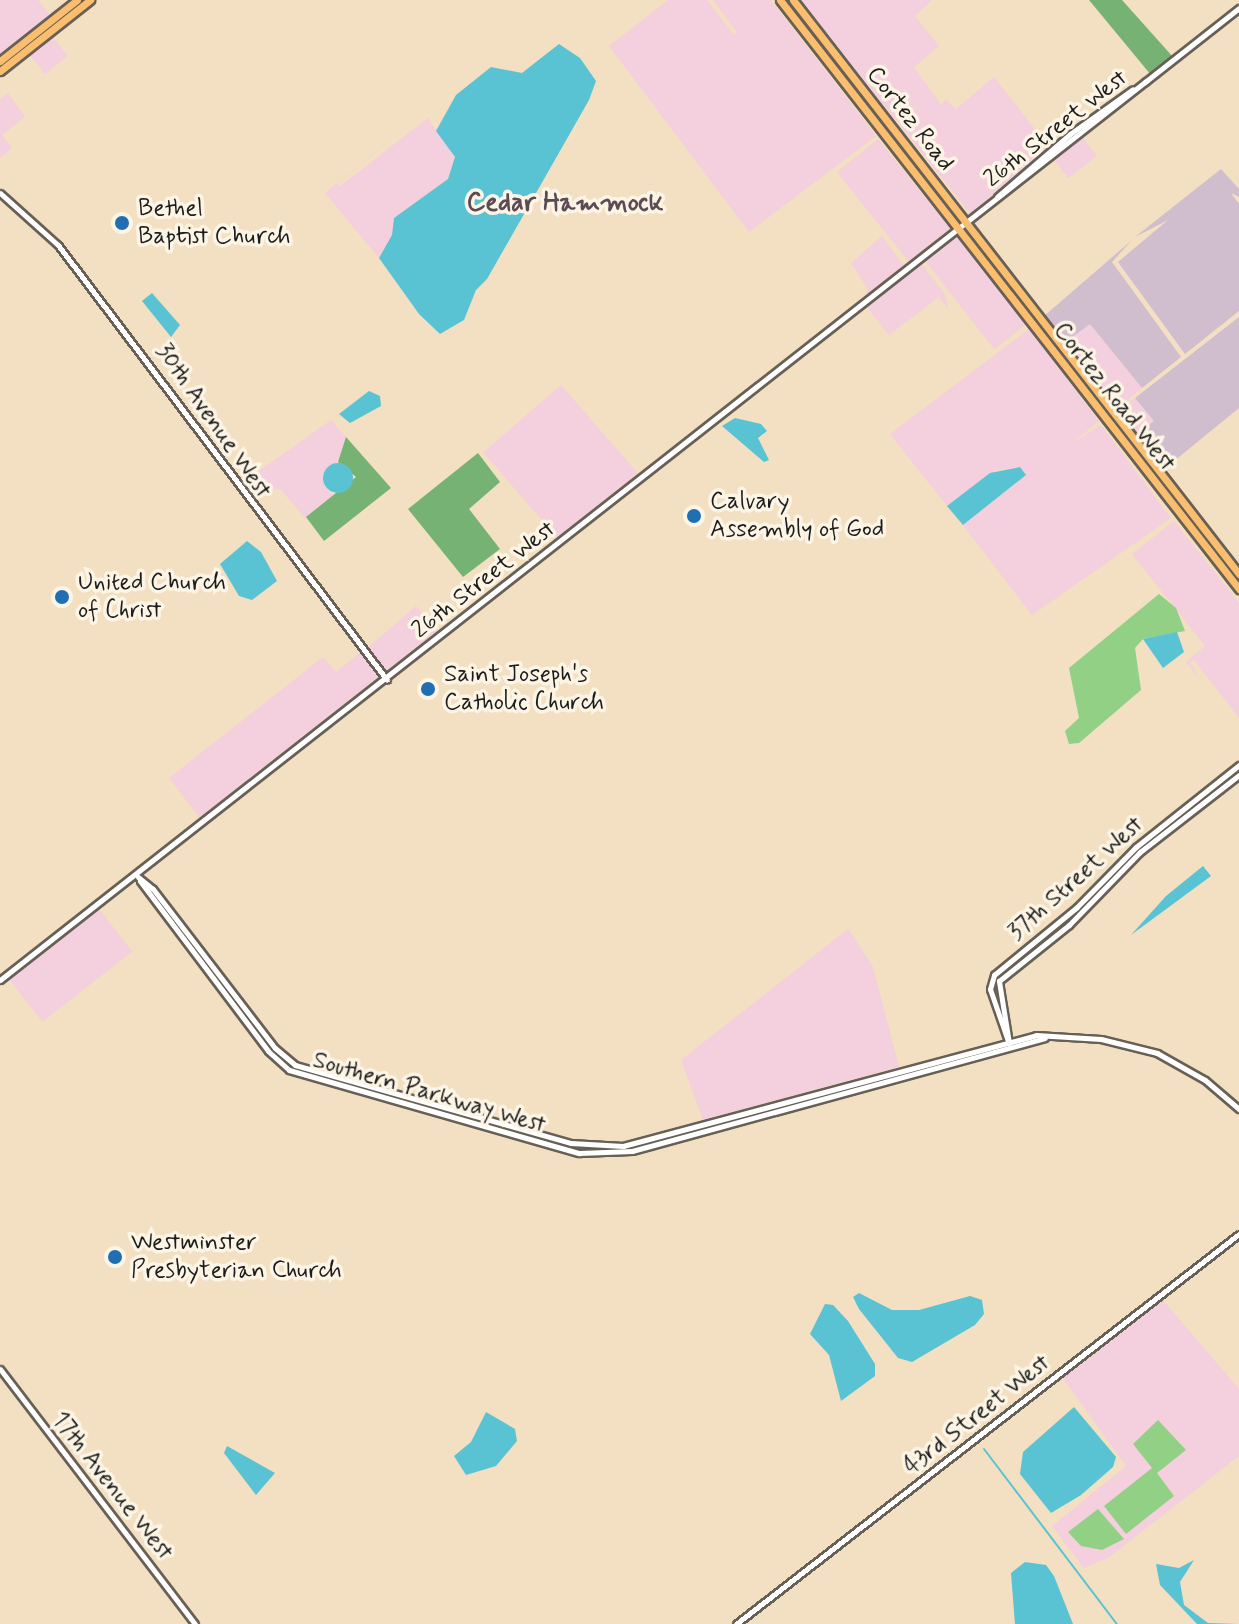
<!DOCTYPE html>
<html>
<head>
<meta charset="utf-8">
<style>
	body { margin:0 }
	#map { position:relative; width:1239px; height:1624px; overflow:hidden; background:#f3dfc1; font-family:Mynerve,sans-serif }
	div>[style] { position:absolute }
	[style*='--x'] { left:calc(var(--x)*1px); top:calc(var(--y)*1px); width:calc(var(--w)*1px); rotate:calc(var(--a)*1deg) }
	.built>* { inset:0; background:#f4cfdd; transform-origin:0 0 }
	.industrial>* { inset:0; background:#d0bdcd }
	.green>* { inset:0; background:#92d086 }
	.forest>* { inset:0; background:#75b273 }
	.water>* { inset:0; background:#59c3d4 }
	.round { border-radius:50% }
	.stream>* { height:2px; margin:-1px; padding:0 1px; transform-origin:1px; border-radius:1px; background:#59c3d4 }
	.roads { filter:drop-shadow(2px 0 #676056) drop-shadow(-2px 0 #676056) drop-shadow(0 2px #676056) drop-shadow(0 -2px #676056) }
	.minor>* { height:5px; margin:-2.5px; padding:0 2.5px; transform-origin:2.5px; border-radius:2.5px; background:#fff }
	.major>* { height:7px; margin:-3.5px; padding:0 3.5px; transform-origin:3.5px; border-radius:3.5px; background:#fbbe6e }
	.dots>* { width:22px; height:22px; translate:-50% -50%; box-sizing:border-box; border:4px solid #fcf5e5; border-radius:50% }
	span { translate:-50% -50%; white-space:nowrap; text-align:center; line-height:1.15; -webkit-text-stroke:7px #fcf5e5; paint-order:stroke }
	.street-label { font-size:24px; color:#1c1c1c }
	.poi-label { font-size:24px; color:#1c1c1c }
	.left { translate:0 -50%; text-align:left }
	.neighbourhood-label { font-size:26px; color:#5c4b55; font-weight:700 }
</style>
</head>
<body>
<div id="map">
	<div class="built">
		<i style="clip-path:polygon(0 0,38px 0,50px 15px,0 54px)"></i>
		<i style="clip-path:polygon(668px 0,707px 0,734px 35px,737px 32px,713px 0,771px 0,876px 136px,749px 232px,609px 46px)"></i>
		<i style="clip-path:polygon(801px 0,932px 0,915px 16px,939px 46px,914px 67px,941px 105px,946px 100px,956px 109px,994px 77px,1048px 146px,1075px 127px,972px 216px,899px 124px,921px 103px,896px 121px)"></i>
		<i style="left:50px;top:34px;width:28px;height:29px;rotate:51deg"></i>
		<i style="clip-path:polygon(8px 93px,25px 117px,2px 135px,12px 148px,0 158px,0 99px)"></i>
		<i style="clip-path:polygon(425px 112px,337px 184px,339px 187px,428px 118px,455px 157px,448px 179px,394px 218px,392px 235px,379px 258px,325px 193px)"></i>
		<i style="left:1082px;top:137px;width:24px;height:36px;rotate:52deg"></i>
		<i style="left:878px;top:139px;width:118px;height:53px;rotate:51deg"></i>
		<i style="left:955px;top:234px;width:115px;height:40px;rotate:52deg"></i>
		<i style="clip-path:polygon(882px 236px,905px 267px,866px 298px,868px 289px,851px 263px)"></i>
		<i style="clip-path:polygon(919px 261px,945px 294px,948px 309px,939px 297px,889px 335px,864px 304px)"></i>
		<i style="left:1089px;top:323px;width:84px;height:32px;rotate:51deg"></i>
		<i style="clip-path:polygon(1029px 329px,1099px 421px,1071px 444px,1101px 425px,1171px 518px,1032px 615px,963px 525px,1026px 475px,1020px 467px,996px 470px,947px 506px,890px 434px)"></i>
		<i style="left:561px;top:385px;width:120px;height:103px;rotate:49deg"></i>
		<i style="left:1135px;top:398px;width:30px;height:23px;rotate:50deg"></i>
		<i style="clip-path:polygon(331px 420px,346px 437px,338px 462px,324px 472px,327px 490px,336px 496px,305px 518px,281px 490px,245px 487px,242px 483px)"></i>
		<i style="clip-path:polygon(1174px 521px,1239px 603px,1239px 718px,1194px 660px,1190px 662px,1200px 680px,1186px 662px,1205px 646px,1132px 554px)"></i>
		<i style="left:416px;top:606px;width:38px;height:66px;rotate:49deg"></i>
		<i style="clip-path:polygon(362px 651px,384px 679px,203px 822px,169px 778px,323px 657px,336px 672px)"></i>
		<i style="left:99px;top:909px;width:54px;height:114px;rotate:52deg"></i>
		<i style="clip-path:polygon(848px 929px,873px 967px,899px 1067px,703px 1120px,681px 1060px)"></i>
		<i style="clip-path:polygon(1162px 1299px,1239px 1389px,1239px 1456px,1108px 1558px,1084px 1568px,1052px 1526px,1126px 1466px,1062px 1377px)"></i>
	</div>
	<div class="industrial">
		<i style="clip-path:polygon(1221px 169px,1239px 189px,1239px 197px,1231px 193px,1239px 204px,1239px 311px,1185px 354px,1118px 262px,1168px 220px,1135px 237px)"></i>
		<i style="clip-path:polygon(1132px 240px,1112px 262px,1181px 357px,1142px 388px,1090px 324px,1064px 343px,1043px 317px)"></i>
		<i style="clip-path:polygon(1239px 317px,1239px 408px,1163px 470px,1135px 436px,1154px 421px,1135px 398px)"></i>
	</div>
	<div class="green">
		<i style="clip-path:polygon(1159px 594px,1176px 608px,1185px 631px,1143px 639px,1135px 648px,1141px 690px,1079px 743px,1069px 744px,1065px 731px,1079px 718px,1069px 668px)"></i>
		<i style="clip-path:polygon(1158px 1420px,1186px 1450px,1157px 1473px,1174px 1496px,1126px 1534px,1104px 1506px,1152px 1468px,1133px 1444px)"></i>
		<i style="clip-path:polygon(1098px 1509px,1124px 1539px,1102px 1550px,1081px 1546px,1068px 1532px)"></i>
	</div>
	<div class="forest">
		<i style="clip-path:polygon(1089px 0,1122px 0,1173px 57px,1151px 75px)"></i>
		<i style="clip-path:polygon(346px 437px,391px 488px,324px 541px,306px 517px,356px 477px,338px 462px)"></i>
		<i style="clip-path:polygon(478px 453px,500px 482px,469px 509px,500px 549px,463px 577px,408px 509px)"></i>
	</div>
	<div class="water">
		<i style="clip-path:polygon(559px 44px,580px 58px,596px 81px,589px 100px,487px 279px,476px 290px,464px 320px,440px 334px,419px 314px,379px 258px,392px 235px,394px 218px,448px 179px,455px 157px,436px 131px,456px 95px,491px 67px,522px 73px)"></i>
		<i style="clip-path:polygon(152px 293px,180px 325px,171px 337px,142px 301px)"></i>
		<i style="clip-path:polygon(369px 391px,380px 396px,381px 406px,350px 423px,339px 414px)"></i>
		<i style="clip-path:polygon(735px 418px,761px 424px,767px 431px,758px 438px,769px 460px,764px 462px,722px 426px)"></i>
		<i class="round" style="left:323px;top:463px;width:30px;height:30px"></i>
		<i style="clip-path:polygon(1020px 467px,1026px 475px,963px 525px,947px 506px,990px 473px)"></i>
		<i style="clip-path:polygon(247px 541px,261px 552px,277px 581px,252px 600px,239px 596px,220px 564px)"></i>
		<i style="clip-path:polygon(1177px 632px,1184px 652px,1163px 668px,1143px 639px)"></i>
		<i style="clip-path:polygon(1203px 866px,1211px 876px,1131px 935px,1166px 896px)"></i>
		<i style="clip-path:polygon(859px 1293px,892px 1310px,919px 1310px,970px 1296px,982px 1300px,984px 1314px,975px 1325px,912px 1362px,898px 1358px,859px 1309px,853px 1297px)"></i>
		<i style="clip-path:polygon(825px 1304px,833px 1305px,848px 1321px,875px 1364px,875px 1376px,841px 1401px,829px 1355px,810px 1334px)"></i>
		<i style="clip-path:polygon(1074px 1407px,1116px 1457px,1113px 1467px,1081px 1495px,1051px 1513px,1020px 1474px,1023px 1452px)"></i>
		<i style="clip-path:polygon(486px 1412px,515px 1429px,517px 1441px,496px 1466px,466px 1475px,454px 1456px,471px 1442px)"></i>
		<i style="clip-path:polygon(227px 1446px,275px 1473px,256px 1495px,224px 1453px)"></i>
		<i style="clip-path:polygon(1194px 1560px,1180px 1582px,1184px 1605px,1208px 1623px,1239px 1624px,1197px 1624px,1160px 1585px,1156px 1564px,1179px 1568px)"></i>
		<i style="clip-path:polygon(1025px 1562px,1046px 1565px,1054px 1576px,1073px 1624px,1015px 1624px,1011px 1573px)"></i>
	</div>
	<div class="stream">
		<i style="--x:984;--y:1449;--w:220;--a:52.8"></i>
	</div>
	<div class="roads">
		<div class="minor">
			<i style="--x:1145;--y:82;--w:120;--a:-38.2"></i>
			<i style="--x:0;--y:193;--w:78;--a:41.9"></i>
			<i style="--x:58;--y:245;--w:545;--a:52.9"></i>
			<i style="--x:997;--y:197;--w:96;--a:-40.8"></i>
			<i style="--x:1070;--y:134;--w:77;--a:-35.5"></i>
			<i style="--x:138;--y:877;--w:19;--a:39"></i>
			<i style="--x:153;--y:889;--w:200;--a:52.5"></i>
			<i style="--x:275;--y:1048;--w:26;--a:40"></i>
			<i style="--x:295;--y:1065;--w:287;--a:15.8"></i>
			<i style="--x:571;--y:1143;--w:52;--a:3.3"></i>
			<i style="--x:623;--y:1146;--w:428;--a:-15"></i>
			<i style="--x:1036;--y:1035;--w:65;--a:3.5"></i>
			<i style="--x:1101;--y:1039;--w:58;--a:14"></i>
			<i style="--x:1157;--y:1053;--w:55;--a:29.4"></i>
			<i style="--x:1205;--y:1080;--w:45;--a:40.5"></i>
			<i style="--x:140;--y:881;--w:213;--a:53"></i>
			<i style="--x:268;--y:1051;--w:28;--a:42"></i>
			<i style="--x:289;--y:1070;--w:302;--a:16"></i>
			<i style="--x:579;--y:1153;--w:53;--a:-2.2"></i>
			<i style="--x:632;--y:1151;--w:428;--a:-15.3"></i>
			<i style="--x:0;--y:980;--w:1457;--a:-38.11"></i>
			<i style="--x:1008;--y:1041;--w:55;--a:-109.1"></i>
			<i style="--x:990;--y:989;--w:15;--a:-74"></i>
			<i style="--x:994;--y:975;--w:107;--a:-39.3"></i>
			<i style="--x:1077;--y:907;--w:84;--a:-45.5"></i>
			<i style="--x:1136;--y:847;--w:132;--a:-38.5"></i>
			<i style="--x:1009;--y:1043;--w:63;--a:-99.2"></i>
			<i style="--x:999;--y:981;--w:90;--a:-38.7"></i>
			<i style="--x:1069;--y:925;--w:102;--a:-45.8"></i>
			<i style="--x:1140;--y:852;--w:125;--a:-37.9"></i>
			<i style="--x:0;--y:1369;--w:321;--a:52.6"></i>
			<i style="--x:736;--y:1624;--w:636;--a:-37.79"></i>
		</div>
		<div class="major">
			<i style="--x:780;--y:0;--w:747;--a:52.07"></i>
			<i style="--x:793;--y:0;--w:727;--a:52.15"></i>
			<i style="--x:0;--y:61;--w:98;--a:-38.4"></i>
			<i style="--x:0;--y:71;--w:115;--a:-38.3"></i>
		</div>
	</div>
	<div class="dots">
		<i style="left:122px;top:223px;background:#1f6fb2"></i>
		<i style="left:694px;top:516px;background:#1f6fb2"></i>
		<i style="left:62px;top:597px;background:#1f6fb2"></i>
		<i style="left:428px;top:689px;background:#1f6fb2"></i>
		<i style="left:115px;top:1257px;background:#1f6fb2"></i>
	</div>
	<div class="street-label">
		<span style="left:910px;top:119px;rotate:52deg">Cortez Road</span>
		<span style="left:1056px;top:129px;rotate:-38deg">26th Street West</span>
		<span style="left:1114px;top:397px;rotate:52deg">Cortez Road West</span>
		<span style="left:213px;top:421px;rotate:55deg">30th Avenue West</span>
		<span style="left:484px;top:580px;rotate:-38deg">26th Street West</span>
		<span style="left:1076px;top:879px;rotate:-42deg">37th Street West</span>
		<span style="left:429px;top:1093px;rotate:16deg">Southern Parkway West</span>
		<span style="left:977px;top:1415px;rotate:-38deg">43rd Street West</span>
		<span style="left:112px;top:1486px;rotate:52deg">17th Avenue West</span>
	</div>
	<div class="poi-label">
		<span class="left" style="left:138px;top:223px">Bethel<br>Baptist Church</span>
		<span class="left" style="left:710px;top:516px">Calvary<br>Assembly of God</span>
		<span class="left" style="left:78px;top:597px">United Church<br>of Christ</span>
		<span class="left" style="left:444px;top:689px">Saint Joseph's<br>Catholic Church</span>
		<span class="left" style="left:131px;top:1257px">Westminster<br>Presbyterian Church</span>
	</div>
	<div class="neighbourhood-label">
		<span style="left:565px;top:204px">Cedar Hammock</span>
	</div>
</div>
</body>
</html>
